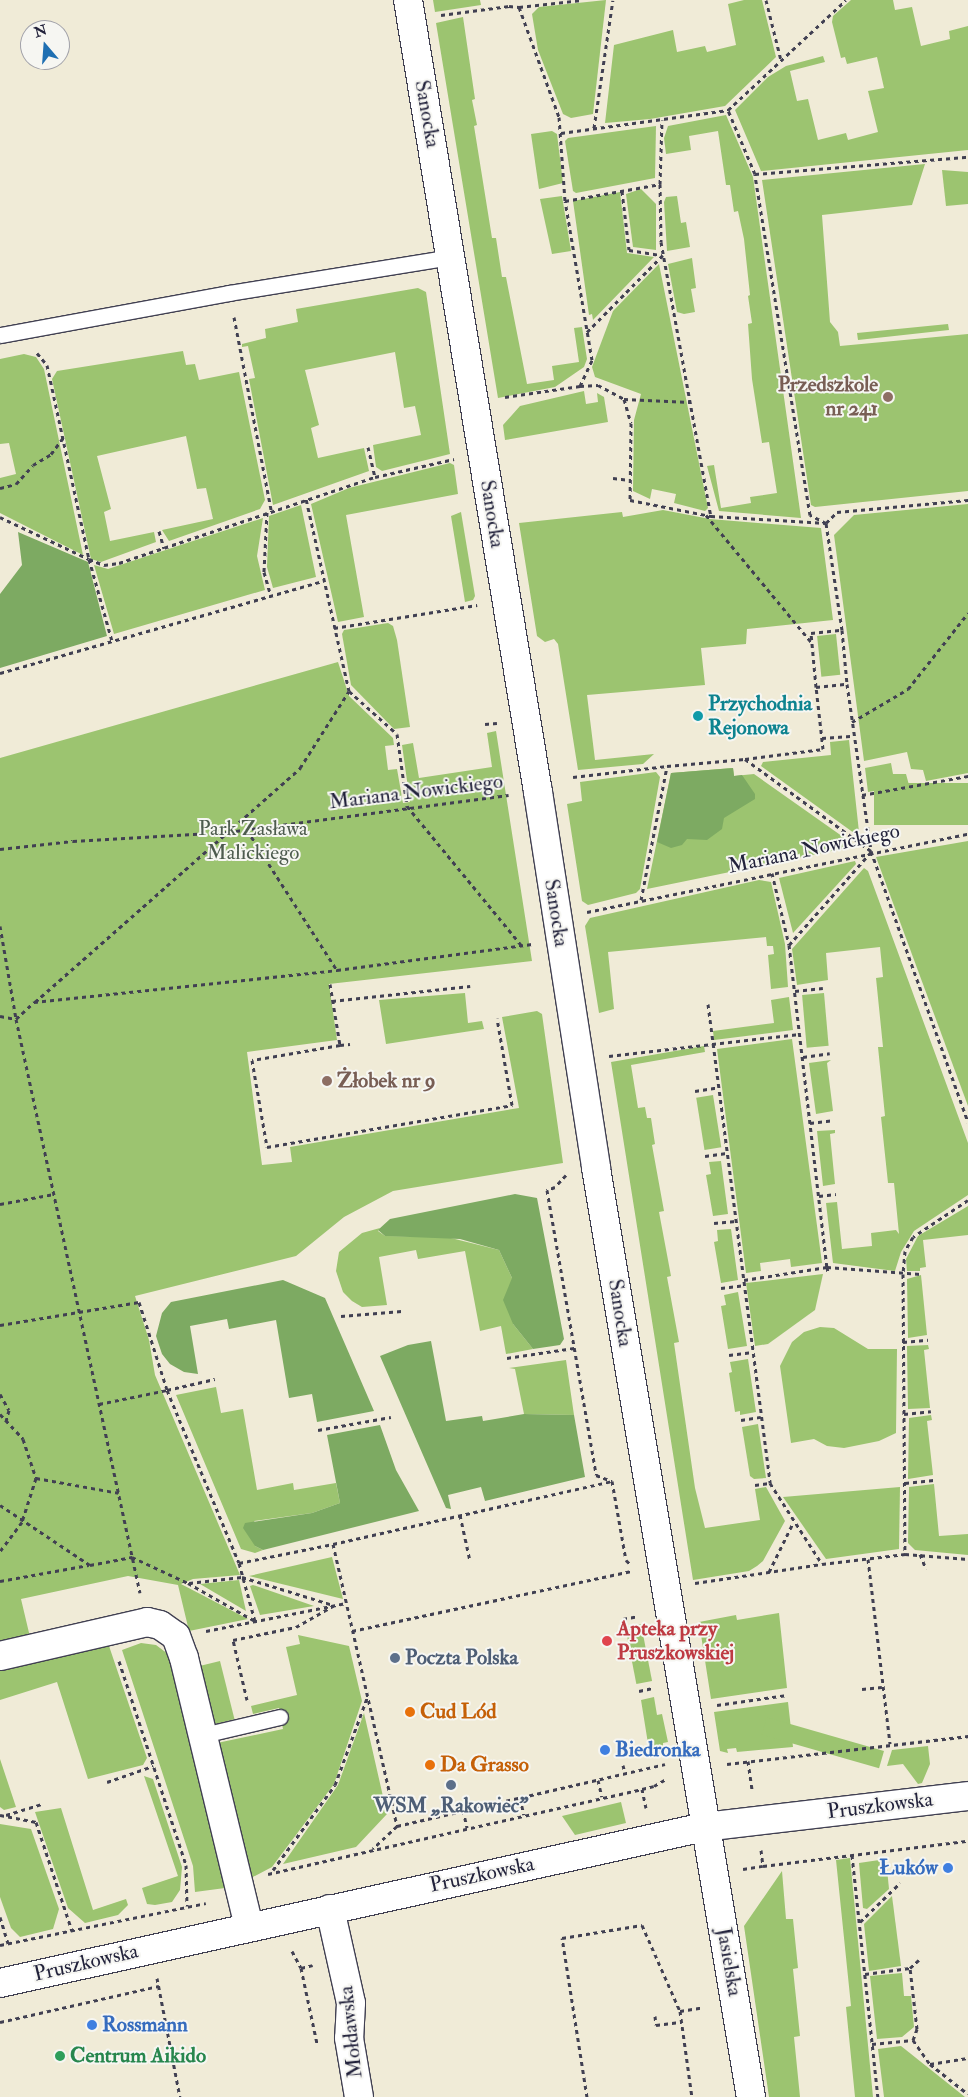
<!DOCTYPE html>
<html>
<head>
<meta charset="utf-8">
<style>
	body { margin:0 }
	#map { position:relative; width:968px; height:2097px; overflow:hidden; background:#f0ebd7; font-family:"IM FELL Double Pica",serif }
	div>[style] { position:absolute }
	[style*='--x'] { left:calc(var(--x)*1px); top:calc(var(--y)*1px); width:calc(var(--w)*1px); rotate:calc(var(--a)*1deg) }
	.green>* { inset:0; background:#9cc470; transform-origin:0 0 }
	.forest>* { inset:0; background:#7daa62 }
	.path>* { height:3px; margin-top:-1.5px; transform-origin:0; background:repeating-linear-gradient(90deg,#414052 0 4px,transparent 0 8px) }
	.roads { filter:drop-shadow(1px 0 #414052) drop-shadow(-1px 0 #414052) drop-shadow(0 1px #414052) drop-shadow(0 -1px #414052) }
	.service>* { height:15px; margin:-7.5px; padding:0 7.5px; transform-origin:7.5px; border-radius:7.5px; background:#fff }
	.minor>* { height:28px; margin:-14px; padding:0 14px; transform-origin:14px; border-radius:14px; background:#fff }
	.dots>* { width:14px; height:14px; translate:-50% -50%; box-sizing:border-box; border:2px solid #f6f6f2; border-radius:50% }
	span { translate:-50% -50%; white-space:nowrap; text-align:center; line-height:1.15; -webkit-text-stroke:4px #f6f6f2; paint-order:stroke }
	.street-label { font-size:21px; color:#22223b }
	.education-label { font-size:21px; color:#785e54; font-weight:700 }
	.right { translate:-100% -50%; text-align:right }
	.left { translate:0 -50%; text-align:left }
	.culture-label { font-size:21px; color:#0d838f; font-weight:700 }
	.park-label { font-size:21px; color:#4d5b4e }
	.health-label { font-size:21px; color:#be3a42; font-weight:700 }
	.service-label { font-size:21px; color:#4e5e75; font-weight:700 }
	.food-label { font-size:21px; color:#c56008; font-weight:700 }
	.shop-label { font-size:21px; color:#366cbe; font-weight:700 }
	.leisure-label { font-size:21px; color:#27864d; font-weight:700 }
	.north { position:absolute; left:20px; top:20px; width:50px; height:50px; box-sizing:border-box; background:#f6f6f2; border:1px solid #a1a1a9; border-radius:50%; rotate:342deg; font-size:14px; font-weight:700; line-height:20px; text-align:center; color:#22223b }
	.north::after { content:''; display:block; margin:auto; width:18px; height:22px; background:#1f6fb2; clip-path:polygon(50% 0,100% 100%,50% 72%,0 100%) }
</style>
</head>
<body>
<div id="map">
	<div class="green">
		<i style="clip-path:polygon(433px 0,480px 0,481px 5px,435px 12px)"></i>
		<i style="clip-path:polygon(606px 0,593px 114px,571px 118px,563px 114px,538px 50px,532px 14px,539px 7px)"></i>
		<i style="clip-path:polygon(744px 0,762px 0,776px 57px,725px 106px,650px 119px,605px 123px,614px 45px,673px 30px,677px 52px,705px 46px,707px 52px,736px 45px,728px 4px)"></i>
		<i style="clip-path:polygon(851px 0,893px 0,895px 10px,912px 7px,921px 46px,950px 39px,949px 31px,968px 26px,968px 150px,761px 171px,735px 110px,768px 77px,786px 66px,823px 56px,825px 62px,790px 71px,797px 101px,808px 99px,818px 140px,846px 133px,848px 140px,878px 132px,868px 91px,884px 88px,877px 57px,847px 64px,845px 57px,841px 58px,832px 22px,833px 16px)"></i>
		<i style="clip-path:polygon(463px 17px,475px 99px,472px 100px,477px 125px,474px 126px,492px 238px,496px 238px,502px 277px,506px 277px,527px 384px,554px 380px,552px 366px,579px 362px,574px 328px,582px 327px,587px 359px,584px 367px,555px 387px,498px 398px,436px 23px)"></i>
		<i style="clip-path:polygon(726px 115px,753px 177px,801px 518px,719px 511px,707px 466px,714px 465px,721px 508px,751px 503px,750px 497px,777px 493px,769px 442px,762px 443px,752px 379px,748px 324px,752px 323px,748px 296px,750px 295px,744px 239px,738px 211px,734px 212px,730px 185px,726px 185px,718px 131px,689px 136px,691px 150px,666px 154px,664px 138px,668px 126px)"></i>
		<i style="clip-path:polygon(656px 126px,655px 178px,576px 193px,573px 191px,565px 141px,568px 138px)"></i>
		<i style="clip-path:polygon(552px 131px,557px 134px,563px 183px,539px 189px,531px 134px)"></i>
		<i style="clip-path:polygon(925px 164px,912px 205px,822px 215px,830px 322px,838px 332px,840px 346px,968px 334px,968px 491px,815px 507px,811px 505px,762px 180px)"></i>
		<i style="clip-path:polygon(942px 170px,968px 172px,968px 204px,946px 206px)"></i>
		<i style="clip-path:polygon(641px 189px,656px 204px,656px 250px,633px 247px,626px 194px)"></i>
		<i style="clip-path:polygon(620px 192px,627px 253px,654px 257px,593px 320px,592px 314px,589px 315px,573px 201px)"></i>
		<i style="clip-path:polygon(562px 196px,571px 251px,552px 254px,540px 199px)"></i>
		<i style="clip-path:polygon(677px 196px,681px 223px,686px 222px,690px 247px,667px 251px,664px 202px,666px 197px)"></i>
		<i style="clip-path:polygon(692px 258px,696px 288px,691px 289px,695px 312px,684px 314px,677px 312px,668px 264px)"></i>
		<i style="clip-path:polygon(659px 264px,708px 508px,705px 511px,674px 503px,676px 494px,652px 489px,650px 499px,633px 491px,634px 420px,641px 394px,595px 377px,592px 367px,613px 311px)"></i>
		<i style="clip-path:polygon(418px 288px,426px 292px,450px 454px,382px 471px,376px 467px,373px 445px,421px 435px,415px 406px,404px 408px,395px 352px,305px 370px,319px 425px,311px 428px,318px 458px,364px 448px,369px 471px,273px 505px,249px 379px,255px 378px,248px 346px,242px 347px,242px 344px,266px 338px,265px 329px,298px 322px,296px 309px)"></i>
		<i style="clip-path:polygon(948px 324px,949px 330px,858px 340px,857px 333px)"></i>
		<i style="clip-path:polygon(183px 351px,186px 365px,195px 364px,199px 380px,239px 372px,265px 500px,260px 509px,169px 541px,162px 530px,213px 519px,206px 488px,197px 489px,186px 436px,97px 456px,111px 509px,104px 512px,110px 541px,154px 532px,156px 542px,101px 562px,91px 559px,52px 379px,57px 371px)"></i>
		<i style="clip-path:polygon(24px 354px,36px 357px,44px 369px,83px 555px,0 513px,0 478px,16px 474px,9px 443px,0 444px,0 359px)"></i>
		<i style="clip-path:polygon(584px 391px,586px 404px,598px 402px,597px 393px,604px 397px,608px 422px,505px 440px,503px 425px,520px 406px)"></i>
		<i style="clip-path:polygon(450px 463px,454px 465px,458px 494px,346px 515px,364px 617px,338px 622px,311px 504px,349px 488px)"></i>
		<i style="clip-path:polygon(968px 504px,968px 773px,926px 781px,923px 770px,911px 769px,907px 752px,864px 761px,834px 535px,854px 515px)"></i>
		<i style="clip-path:polygon(301px 505px,316px 577px,273px 588px,267px 567px,269px 516px)"></i>
		<i style="clip-path:polygon(663px 510px,710px 519px,821px 528px,833px 620px,747px 629px,746px 644px,701px 648px,705px 685px,587px 695px,595px 760px,654px 754px,643px 764px,578px 770px,558px 644px,554px 639px,545px 642px,537px 636px,519px 523px,622px 512px,623px 517px)"></i>
		<i style="clip-path:polygon(461px 512px,475px 596px,473px 600px,465px 602px,451px 516px)"></i>
		<i style="clip-path:polygon(263px 518px,257px 556px,265px 590px,114px 634px,94px 565px,108px 569px)"></i>
		<i style="clip-path:polygon(388px 623px,393px 626px,397px 640px,410px 727px,394px 729px,351px 685px,342px 634px,344px 630px)"></i>
		<i style="left:836px;top:634px;width:41px;height:19px;rotate:84deg"></i>
		<i style="clip-path:polygon(338px 662px,349px 696px,393px 738px,394px 745px,385px 746px,388px 770px,397px 769px,403px 803px,410px 802px,402px 745px,413px 743px,419px 778px,492px 767px,487px 733px,496px 731px,532px 961px,329px 984px,337px 1040px,247px 1052px,262px 1165px,292px 1162px,290px 1147px,519px 1108px,502px 1017px,537px 1011px,542px 1014px,563px 1163px,393px 1191px,344px 1217px,296px 1256px,135px 1296px,149px 1340px,155px 1375px,240px 1575px,193px 1579px,181px 1584px,248px 1619px,189px 1631px,178px 1585px,128px 1576px,21px 1599px,30px 1637px,0 1649px,0 758px)"></i>
		<i style="clip-path:polygon(849px 740px,859px 832px,854px 833px,761px 766px,763px 762px,831px 755px,830px 742px)"></i>
		<i style="clip-path:polygon(891px 763px,893px 774px,906px 774px,909px 785px,868px 792px,865px 768px)"></i>
		<i style="clip-path:polygon(733px 768px,734px 776px,754px 774px,856px 846px,647px 889px,671px 773px)"></i>
		<i style="clip-path:polygon(656px 772px,660px 777px,640px 889px,636px 893px,588px 905px,582px 901px,567px 804px,582px 801px,580px 782px)"></i>
		<i style="left:968px;top:783px;width:42px;height:94px;rotate:90deg"></i>
		<i style="clip-path:polygon(968px 841px,968px 1106px,876px 857px)"></i>
		<i style="clip-path:polygon(855px 861px,856px 864px,793px 933px,779px 878px)"></i>
		<i style="clip-path:polygon(864px 868px,868px 871px,968px 1143px,968px 1195px,914px 1231px,901px 1252px,895px 1271px,833px 1263px,826px 1203px,837px 1202px,842px 1249px,872px 1246px,871px 1233px,896px 1230px,899px 1234px,894px 1183px,888px 1183px,881px 1117px,885px 1116px,878px 1047px,883px 1047px,876px 978px,883px 977px,880px 947px,826px 953px,828px 980px,797px 985px,792px 949px)"></i>
		<i style="clip-path:polygon(759px 880px,771px 882px,785px 944px,788px 987px,771px 989px,768px 955px,774px 954px,773px 946px,767px 946px,766px 937px,608px 952px,614px 1009px,599px 1013px,585px 926px,590px 918px)"></i>
		<i style="clip-path:polygon(465px 993px,468px 1023px,482px 1021px,484px 1029px,386px 1044px,379px 1000px)"></i>
		<i style="left:824px;top:993px;width:53px;height:22px;rotate:85deg"></i>
		<i style="clip-path:polygon(789px 997px,793px 1030px,714px 1040px,713px 1031px,774px 1023px,771px 1000px)"></i>
		<i style="clip-path:polygon(792px 1039px,822px 1263px,791px 1267px,790px 1259px,760px 1263px,761px 1271px,746px 1273px,717px 1049px)"></i>
		<i style="clip-path:polygon(704px 1046px,705px 1052px,631px 1065px,638px 1108px,645px 1107px,647px 1118px,651px 1118px,655px 1144px,652px 1145px,664px 1211px,659px 1212px,671px 1276px,667px 1277px,679px 1342px,674px 1343px,695px 1488px,705px 1528px,760px 1520px,755px 1489px,766px 1487px,785px 1521px,763px 1561px,757px 1566px,749px 1571px,693px 1580px,611px 1062px)"></i>
		<i style="clip-path:polygon(831px 1060px,827px 1063px,833px 1111px,816px 1114px,809px 1063px)"></i>
		<i style="left:713px;top:1095px;width:53px;height:17px;rotate:81deg"></i>
		<i style="clip-path:polygon(835px 1130px,835px 1133px,830px 1134px,835px 1184px,823px 1186px,817px 1131px)"></i>
		<i style="clip-path:polygon(721px 1161px,728px 1214px,713px 1216px,706px 1175px,711px 1174px,709px 1162px)"></i>
		<i style="clip-path:polygon(968px 1206px,968px 1235px,923px 1240px,926px 1267px,920px 1268px,920px 1271px,907px 1271px,906px 1259px,918px 1236px)"></i>
		<i style="clip-path:polygon(380px 1228px,378px 1231px,385px 1236px,447px 1237px,499px 1250px,512px 1278px,513px 1324px,533px 1349px,506px 1354px,501px 1326px,480px 1331px,465px 1251px,418px 1259px,416px 1250px,379px 1257px,387px 1305px,362px 1307px,352px 1301px,343px 1292px,336px 1271px,339px 1252px,362px 1233px)"></i>
		<i style="clip-path:polygon(731px 1229px,738px 1280px,721px 1283px,714px 1242px,718px 1241px,717px 1230px)"></i>
		<i style="clip-path:polygon(823px 1274px,815px 1310px,768px 1344px,755px 1346px,746px 1283px)"></i>
		<i style="clip-path:polygon(921px 1275px,927px 1335px,908px 1338px,907px 1279px)"></i>
		<i style="clip-path:polygon(738px 1292px,747px 1346px,728px 1349px,721px 1306px,726px 1305px,724px 1295px)"></i>
		<i style="clip-path:polygon(820px 1327px,834px 1328px,868px 1349px,897px 1349px,896px 1433px,879px 1441px,844px 1448px,827px 1446px,814px 1439px,791px 1443px,780px 1366px,792px 1342px,804px 1332px)"></i>
		<i style="clip-path:polygon(928px 1345px,929px 1349px,924px 1350px,930px 1408px,908px 1409px,907px 1346px)"></i>
		<i style="clip-path:polygon(748px 1359px,756px 1412px,740px 1415px,740px 1411px,735px 1412px,729px 1373px,732px 1372px,730px 1362px)"></i>
		<i style="clip-path:polygon(566px 1360px,574px 1415px,524px 1414px,515px 1369px,509px 1368px)"></i>
		<i style="clip-path:polygon(216px 1387px,221px 1413px,243px 1409px,257px 1490px,293px 1483px,294px 1490px,336px 1483px,340px 1503px,312px 1513px,254px 1521px,255px 1546px,263px 1550px,255px 1553px,241px 1549px,176px 1395px)"></i>
		<i style="clip-path:polygon(931px 1415px,932px 1420px,927px 1421px,933px 1475px,908px 1479px,909px 1418px)"></i>
		<i style="clip-path:polygon(758px 1424px,766px 1478px,754px 1479px,750px 1476px,742px 1427px)"></i>
		<i style="clip-path:polygon(934px 1484px,939px 1536px,968px 1534px,968px 1555px,915px 1550px,908px 1543px,909px 1487px)"></i>
		<i style="clip-path:polygon(900px 1487px,899px 1549px,826px 1559px,783px 1497px)"></i>
		<i style="clip-path:polygon(332px 1557px,343px 1599px,249px 1576px)"></i>
		<i style="clip-path:polygon(239px 1580px,246px 1611px,200px 1584px)"></i>
		<i style="clip-path:polygon(253px 1585px,314px 1606px,260px 1615px,250px 1586px)"></i>
		<i style="clip-path:polygon(779px 1613px,787px 1688px,711px 1699px,699px 1622px,736px 1615px,737px 1620px)"></i>
		<i style="left:641px;top:1624px;width:58px;height:16px;rotate:79deg"></i>
		<i style="clip-path:polygon(298px 1635px,349px 1646px,362px 1701px,334px 1784px,272px 1867px,249px 1879px,217px 1743px,283px 1729px,279px 1708px,253px 1714px,251px 1706px,297px 1695px,286px 1647px,300px 1644px)"></i>
		<i style="clip-path:polygon(108px 1643px,147px 1758px,143px 1765px,88px 1779px,57px 1682px,0 1700px,0 1666px)"></i>
		<i style="clip-path:polygon(141px 1643px,156px 1645px,168px 1654px,178px 1668px,228px 1887px,225px 1888px,195px 1892px,193px 1866px,122px 1650px)"></i>
		<i style="left:220px;top:1661px;width:60px;height:21px;rotate:76deg"></i>
		<i style="clip-path:polygon(654px 1697px,657px 1715px,662px 1714px,668px 1742px,663px 1743px,663px 1753px,656px 1757px,650px 1756px,641px 1700px)"></i>
		<i style="clip-path:polygon(788px 1702px,793px 1747px,737px 1752px,736px 1748px,727px 1749px,728px 1753px,720px 1751px,714px 1712px)"></i>
		<i style="clip-path:polygon(364px 1713px,387px 1814px,356px 1847px,283px 1864px,338px 1785px)"></i>
		<i style="clip-path:polygon(928px 1746px,930px 1764px,922px 1783px,918px 1784px,903px 1764px,887px 1766px,892px 1750px)"></i>
		<i style="left:884px;top:1751px;width:18px;height:122px;rotate:106deg"></i>
		<i style="clip-path:polygon(0 1759px,16px 1807px,4px 1810px,0 1807px)"></i>
		<i style="clip-path:polygon(144px 1776px,153px 1779px,182px 1867px,180px 1890px,172px 1902px,155px 1905px,147px 1904px,142px 1888px,178px 1876px)"></i>
		<i style="clip-path:polygon(621px 1802px,626px 1823px,575px 1835px,562px 1816px)"></i>
		<i style="clip-path:polygon(61px 1808px,93px 1910px,126px 1899px,128px 1905px,118px 1915px,85px 1923px,68px 1908px,35px 1812px)"></i>
		<i style="clip-path:polygon(0 1824px,31px 1829px,59px 1909px,53px 1929px,20px 1937px,11px 1928px,0 1897px)"></i>
		<i style="clip-path:polygon(850px 1858px,873px 2097px,855px 2097px,846px 2007px,851px 2006px,836px 1860px)"></i>
		<i style="clip-path:polygon(886px 1859px,889px 1889px,867px 1909px,863px 1908px,859px 1863px)"></i>
		<i style="clip-path:polygon(782px 1871px,786px 1919px,793px 1919px,798px 1968px,793px 1969px,800px 2036px,794px 2037px,800px 2097px,769px 2097px,744px 1926px)"></i>
		<i style="clip-path:polygon(892px 1896px,901px 1966px,869px 1971px,864px 1924px)"></i>
		<i style="clip-path:polygon(902px 1973px,904px 1996px,911px 1996px,914px 2027px,902px 2037px,877px 2039px,870px 1976px)"></i>
		<i style="clip-path:polygon(901px 2046px,965px 2097px,884px 2097px,878px 2049px)"></i>
	</div>
	<div class="forest">
		<i style="clip-path:polygon(18px 532px,88px 562px,107px 636px,0 668px,0 594px,22px 565px)"></i>
		<i style="clip-path:polygon(733px 768px,734px 776px,742px 775px,755px 794px,755px 799px,724px 818px,722px 829px,707px 840px,687px 839px,682px 845px,671px 848px,657px 842px,671px 773px)"></i>
		<i style="clip-path:polygon(515px 1194px,537px 1198px,564px 1339px,560px 1345px,533px 1349px,513px 1324px,503px 1300px,512px 1278px,499px 1250px,460px 1239px,385px 1236px,378px 1230px,390px 1219px)"></i>
		<i style="clip-path:polygon(283px 1280px,325px 1298px,374px 1411px,317px 1422px,312px 1394px,289px 1398px,276px 1320px,229px 1329px,227px 1319px,190px 1326px,198px 1374px,184px 1372px,170px 1364px,162px 1354px,156px 1336px,162px 1313px,171px 1302px)"></i>
		<i style="clip-path:polygon(431px 1341px,446px 1421px,482px 1416px,483px 1421px,524px 1414px,574px 1415px,585px 1477px,485px 1501px,481px 1487px,448px 1495px,451px 1509px,446px 1508px,380px 1356px,408px 1345px)"></i>
		<i style="clip-path:polygon(380px 1425px,396px 1470px,419px 1511px,263px 1550px,255px 1546px,243px 1528px,245px 1523px,312px 1513px,340px 1503px,327px 1435px)"></i>
	</div>
	<div class="path">
		<i style="--x:766;--y:0;--w:62;--a:76"></i>
		<i style="--x:519;--y:7;--w:63;--a:-6.3"></i>
		<i style="--x:441;--y:15;--w:69;--a:-7.5"></i>
		<i style="--x:509;--y:6;--w:10;--a:6"></i>
		<i style="--x:519;--y:7;--w:117;--a:70"></i>
		<i style="--x:559;--y:117;--w:84;--a:85.9"></i>
		<i style="--x:594;--y:128;--w:129;--a:-81.6"></i>
		<i style="--x:561;--y:133;--w:169;--a:-7.8"></i>
		<i style="--x:755;--y:174;--w:214;--a:-4.6"></i>
		<i style="--x:660;--y:184;--w:64;--a:-88.2"></i>
		<i style="--x:622;--y:191;--w:59;--a:83.2"></i>
		<i style="--x:629;--y:250;--w:33;--a:9"></i>
		<i style="--x:234;--y:317;--w:197;--a:79.1"></i>
		<i style="--x:587;--y:332;--w:108;--a:-45.4"></i>
		<i style="--x:37;--y:353;--w:16;--a:50"></i>
		<i style="--x:47;--y:365;--w:198;--a:77.8"></i>
		<i style="--x:89;--y:559;--w:85;--a:74.3"></i>
		<i style="--x:580;--y:386;--w:18;--a:-3"></i>
		<i style="--x:598;--y:385;--w:30;--a:28"></i>
		<i style="--x:624;--y:399;--w:25;--a:74"></i>
		<i style="--x:631;--y:423;--w:77;--a:90.7"></i>
		<i style="--x:630;--y:500;--w:83;--a:11.2"></i>
		<i style="--x:711;--y:516;--w:115;--a:3.5"></i>
		<i style="--x:826;--y:523;--w:16;--a:-45"></i>
		<i style="--x:837;--y:512;--w:132;--a:-5.2"></i>
		<i style="--x:505;--y:397;--w:76;--a:-8.3"></i>
		<i style="--x:580;--y:386;--w:29;--a:-65"></i>
		<i style="--x:592;--y:360;--w:161;--a:-99.6"></i>
		<i style="--x:565;--y:201;--w:97;--a:-10.1"></i>
		<i style="--x:660;--y:184;--w:58;--a:89"></i>
		<i style="--x:661;--y:242;--w:279;--a:79.7"></i>
		<i style="--x:624;--y:399;--w:66;--a:2.6"></i>
		<i style="--x:368;--y:447;--w:31;--a:77"></i>
		<i style="--x:613;--y:478;--w:17;--a:7"></i>
		<i style="--x:0;--y:488;--w:16;--a:-14"></i>
		<i style="--x:16;--y:484;--w:25;--a:-48"></i>
		<i style="--x:33;--y:465;--w:21;--a:-31"></i>
		<i style="--x:51;--y:454;--w:20;--a:-53"></i>
		<i style="--x:267;--y:512;--w:60;--a:92.9"></i>
		<i style="--x:264;--y:572;--w:25;--a:74"></i>
		<i style="--x:706;--y:515;--w:166;--a:50.4"></i>
		<i style="--x:0;--y:517;--w:98;--a:25.3"></i>
		<i style="--x:89;--y:559;--w:16;--a:22"></i>
		<i style="--x:104;--y:565;--w:15;--a:-8"></i>
		<i style="--x:119;--y:563;--w:270;--a:-18.6"></i>
		<i style="--x:375;--y:477;--w:81;--a:-12.8"></i>
		<i style="--x:159;--y:531;--w:18;--a:74"></i>
		<i style="--x:334;--y:628;--w:145;--a:-9.1"></i>
		<i style="--x:842;--y:630;--w:108;--a:-98.5"></i>
		<i style="--x:826;--y:523;--w:18;--a:-153"></i>
		<i style="--x:810;--y:515;--w:345;--a:-99.2"></i>
		<i style="--x:755;--y:174;--w:69;--a:-112.9"></i>
		<i style="--x:728;--y:110;--w:161;--a:-43"></i>
		<i style="--x:0;--y:673;--w:337;--a:-15.9"></i>
		<i style="--x:816;--y:687;--w:54;--a:-95.3"></i>
		<i style="--x:811;--y:633;--w:31;--a:-6"></i>
		<i style="--x:842;--y:630;--w:54;--a:84.7"></i>
		<i style="--x:349;--y:691;--w:64;--a:41.9"></i>
		<i style="--x:397;--y:734;--w:73;--a:82.1"></i>
		<i style="--x:407;--y:806;--w:180;--a:50.6"></i>
		<i style="--x:852;--y:722;--w:65;--a:-30.5"></i>
		<i style="--x:908;--y:689;--w:97;--a:-51.7"></i>
		<i style="--x:485;--y:724;--w:12;--a:-5"></i>
		<i style="--x:822;--y:738;--w:32;--a:-4"></i>
		<i style="--x:745;--y:759;--w:79;--a:-7.3"></i>
		<i style="--x:823;--y:749;--w:62;--a:-96.4"></i>
		<i style="--x:816;--y:687;--w:31;--a:-6"></i>
		<i style="--x:847;--y:684;--w:169;--a:81.8"></i>
		<i style="--x:871;--y:851;--w:288;--a:70.3"></i>
		<i style="--x:573;--y:777;--w:95;--a:-6.7"></i>
		<i style="--x:862;--y:795;--w:108;--a:-10.2"></i>
		<i style="--x:247;--y:830;--w:166;--a:57.3"></i>
		<i style="--x:0;--y:849;--w:73;--a:-6.3"></i>
		<i style="--x:73;--y:841;--w:155;--a:-3.3"></i>
		<i style="--x:228;--y:832;--w:283;--a:-7.5"></i>
		<i style="--x:772;--y:873;--w:74;--a:76.7"></i>
		<i style="--x:789;--y:945;--w:124;--a:-48.6"></i>
		<i style="--x:641;--y:900;--w:136;--a:-79"></i>
		<i style="--x:667;--y:766;--w:78;--a:-5.1"></i>
		<i style="--x:745;--y:759;--w:156;--a:36.1"></i>
		<i style="--x:587;--y:912;--w:389;--a:-11.6"></i>
		<i style="--x:0;--y:926;--w:94;--a:80.2"></i>
		<i style="--x:16;--y:1019;--w:587;--a:77.81"></i>
		<i style="--x:789;--y:945;--w:324;--a:83.3"></i>
		<i style="--x:827;--y:1267;--w:94;--a:4.3"></i>
		<i style="--x:330;--y:984;--w:62;--a:80.7"></i>
		<i style="--x:340;--y:1045;--w:10;--a:-6"></i>
		<i style="--x:795;--y:991;--w:28;--a:-6"></i>
		<i style="--x:332;--y:1001;--w:139;--a:-6.2"></i>
		<i style="--x:35;--y:1002;--w:354;--a:-41.4"></i>
		<i style="--x:300;--y:768;--w:91;--a:-57.5"></i>
		<i style="--x:349;--y:691;--w:197;--a:-102.6"></i>
		<i style="--x:708;--y:1004;--w:483;--a:82.6"></i>
		<i style="--x:770;--y:1483;--w:96;--a:57.3"></i>
		<i style="--x:822;--y:1564;--w:84;--a:-6.9"></i>
		<i style="--x:0;--y:1016;--w:16;--a:11"></i>
		<i style="--x:16;--y:1019;--w:25;--a:-43"></i>
		<i style="--x:34;--y:1002;--w:305;--a:-6"></i>
		<i style="--x:337;--y:970;--w:197;--a:-7.6"></i>
		<i style="--x:340;--y:1045;--w:89;--a:170.3"></i>
		<i style="--x:252;--y:1060;--w:88;--a:80.2"></i>
		<i style="--x:267;--y:1147;--w:249;--a:-9.7"></i>
		<i style="--x:512;--y:1105;--w:88;--a:-99.8"></i>
		<i style="--x:609;--y:1056;--w:192;--a:-6.6"></i>
		<i style="--x:803;--y:1057;--w:27;--a:-8"></i>
		<i style="--x:695;--y:1091;--w:24;--a:-9"></i>
		<i style="--x:810;--y:1123;--w:23;--a:-7"></i>
		<i style="--x:705;--y:1156;--w:22;--a:-8"></i>
		<i style="--x:566;--y:1175;--w:16;--a:133"></i>
		<i style="--x:555;--y:1187;--w:9;--a:159"></i>
		<i style="--x:547;--y:1190;--w:289;--a:80.2"></i>
		<i style="--x:596;--y:1475;--w:17;--a:21"></i>
		<i style="--x:819;--y:1196;--w:17;--a:-7"></i>
		<i style="--x:968;--y:1200;--w:66;--a:146.1"></i>
		<i style="--x:913;--y:1237;--w:16;--a:120"></i>
		<i style="--x:905;--y:1251;--w:23;--a:95"></i>
		<i style="--x:903;--y:1274;--w:280;--a:89.6"></i>
		<i style="--x:905;--y:1554;--w:63;--a:4.5"></i>
		<i style="--x:0;--y:1204;--w:55;--a:-10.5"></i>
		<i style="--x:714;--y:1223;--w:22;--a:-5"></i>
		<i style="--x:744;--y:1280;--w:84;--a:-8.9"></i>
		<i style="--x:827;--y:1267;--w:5;--a:79"></i>
		<i style="--x:721;--y:1288;--w:23;--a:-7"></i>
		<i style="--x:341;--y:1316;--w:61;--a:-4.7"></i>
		<i style="--x:0;--y:1325;--w:141;--a:-9.4"></i>
		<i style="--x:139;--y:1302;--w:92;--a:72.3"></i>
		<i style="--x:167;--y:1390;--w:49;--a:-12.9"></i>
		<i style="--x:903;--y:1342;--w:25;--a:-5"></i>
		<i style="--x:729;--y:1355;--w:24;--a:-7"></i>
		<i style="--x:507;--y:1358;--w:68;--a:-8.5"></i>
		<i style="--x:0;--y:1394;--w:18;--a:61"></i>
		<i style="--x:9;--y:1410;--w:11;--a:105"></i>
		<i style="--x:99;--y:1404;--w:69;--a:-11.6"></i>
		<i style="--x:167;--y:1390;--w:187;--a:67.4"></i>
		<i style="--x:239;--y:1563;--w:96;--a:-11.4"></i>
		<i style="--x:333;--y:1544;--w:289;--a:77.2"></i>
		<i style="--x:397;--y:1826;--w:33;--a:137"></i>
		<i style="--x:0;--y:1414;--w:34;--a:47"></i>
		<i style="--x:23;--y:1439;--w:41;--a:71.6"></i>
		<i style="--x:36;--y:1478;--w:46;--a:107.7"></i>
		<i style="--x:22;--y:1522;--w:36;--a:127"></i>
		<i style="--x:904;--y:1414;--w:27;--a:-6"></i>
		<i style="--x:741;--y:1420;--w:20;--a:-9"></i>
		<i style="--x:318;--y:1430;--w:74;--a:-10.1"></i>
		<i style="--x:36;--y:1478;--w:84;--a:10.2"></i>
		<i style="--x:905;--y:1483;--w:29;--a:-6"></i>
		<i style="--x:755;--y:1485;--w:15;--a:-8"></i>
		<i style="--x:0;--y:1505;--w:108;--a:33.7"></i>
		<i style="--x:90;--y:1565;--w:43;--a:-10.8"></i>
		<i style="--x:132;--y:1557;--w:62;--a:24.9"></i>
		<i style="--x:188;--y:1583;--w:77;--a:29.6"></i>
		<i style="--x:460;--y:1515;--w:47;--a:77.7"></i>
		<i style="--x:333;--y:1544;--w:286;--a:-12.7"></i>
		<i style="--x:612;--y:1481;--w:80;--a:80"></i>
		<i style="--x:626;--y:1560;--w:6;--a:45"></i>
		<i style="--x:920;--y:1554;--w:16;--a:68"></i>
		<i style="--x:868;--y:1559;--w:186;--a:83.2"></i>
		<i style="--x:239;--y:1563;--w:60;--a:74.6"></i>
		<i style="--x:769;--y:1572;--w:55;--a:-63.9"></i>
		<i style="--x:0;--y:1581;--w:90;--a:-10.2"></i>
		<i style="--x:189;--y:1583;--w:53;--a:-6.5"></i>
		<i style="--x:242;--y:1577;--w:95;--a:17.1"></i>
		<i style="--x:695;--y:1583;--w:128;--a:-8.5"></i>
		<i style="--x:623;--y:1619;--w:16;--a:-11"></i>
		<i style="--x:206;--y:1631;--w:143;--a:-11.3"></i>
		<i style="--x:352;--y:1631;--w:287;--a:-12.1"></i>
		<i style="--x:119;--y:1661;--w:215;--a:71.8"></i>
		<i style="--x:186;--y:1865;--w:41;--a:88.6"></i>
		<i style="--x:862;--y:1689;--w:20;--a:-6"></i>
		<i style="--x:639;--y:1691;--w:14;--a:-12"></i>
		<i style="--x:247;--y:1700;--w:62;--a:-103.1"></i>
		<i style="--x:233;--y:1640;--w:64;--a:-11.7"></i>
		<i style="--x:296;--y:1627;--w:43;--a:-29.6"></i>
		<i style="--x:717;--y:1705;--w:71;--a:-8.1"></i>
		<i style="--x:748;--y:1761;--w:29;--a:82"></i>
		<i style="--x:727;--y:1764;--w:243;--a:-6.6"></i>
		<i style="--x:623;--y:1765;--w:8;--a:76"></i>
		<i style="--x:598;--y:1780;--w:17;--a:77"></i>
		<i style="--x:107;--y:1782;--w:49;--a:-19.2"></i>
		<i style="--x:520;--y:1798;--w:17;--a:77"></i>
		<i style="--x:646;--y:1808;--w:19;--a:-102"></i>
		<i style="--x:642;--y:1789;--w:12;--a:-14"></i>
		<i style="--x:654;--y:1786;--w:14;--a:-30"></i>
		<i style="--x:463;--y:1810;--w:18;--a:77"></i>
		<i style="--x:0;--y:1815;--w:37;--a:11"></i>
		<i style="--x:36;--y:1822;--w:115;--a:71.7"></i>
		<i style="--x:6;--y:1815;--w:37;--a:-17"></i>
		<i style="--x:397;--y:1826;--w:275;--a:-13"></i>
		<i style="--x:761;--y:1850;--w:16;--a:83"></i>
		<i style="--x:763;--y:1866;--w:207;--a:-7"></i>
		<i style="--x:852;--y:1855;--w:243;--a:83.9"></i>
		<i style="--x:743;--y:1869;--w:20;--a:-9"></i>
		<i style="--x:273;--y:1870;--w:105;--a:-53.9"></i>
		<i style="--x:335;--y:1785;--w:93;--a:-69.8"></i>
		<i style="--x:268;--y:1874;--w:384;--a:-12.8"></i>
		<i style="--x:0;--y:1917;--w:28;--a:73"></i>
		<i style="--x:860;--y:1922;--w:56;--a:-44.3"></i>
		<i style="--x:0;--y:1945;--w:210;--a:-11.5"></i>
		<i style="--x:292;--y:1951;--w:19;--a:62"></i>
		<i style="--x:301;--y:1968;--w:77;--a:78"></i>
		<i style="--x:301;--y:1968;--w:12;--a:-14"></i>
		<i style="--x:865;--y:1974;--w:45;--a:-7.6"></i>
		<i style="--x:157;--y:1978;--w:121;--a:79.1"></i>
		<i style="--x:680;--y:2011;--w:24;--a:-9"></i>
		<i style="--x:655;--y:2016;--w:9;--a:84"></i>
		<i style="--x:656;--y:2025;--w:26;--a:-7"></i>
		<i style="--x:0;--y:2022;--w:163;--a:-12.8"></i>
		<i style="--x:913;--y:2040;--w:12;--a:-70"></i>
		<i style="--x:917;--y:2029;--w:61;--a:-96.5"></i>
		<i style="--x:910;--y:1968;--w:12;--a:-42"></i>
		<i style="--x:913;--y:2040;--w:29;--a:55"></i>
		<i style="--x:930;--y:2064;--w:38;--a:-9"></i>
		<i style="--x:872;--y:2044;--w:41;--a:-5.6"></i>
		<i style="--x:930;--y:2064;--w:48;--a:38.3"></i>
		<i style="--x:587;--y:2097;--w:161;--a:-98.9"></i>
		<i style="--x:562;--y:1938;--w:81;--a:-9.2"></i>
		<i style="--x:642;--y:1925;--w:94;--a:66.2"></i>
		<i style="--x:680;--y:2011;--w:87;--a:82.1"></i>
	</div>
	<div class="roads">
		<div class="service">
			<i style="--x:0;--y:335;--w:233;--a:-10.4"></i>
			<i style="--x:229;--y:293;--w:226;--a:-9.2"></i>
			<i style="--x:203;--y:1735;--w:79;--a:-13.2"></i>
		</div>
		<div class="minor">
			<i style="--x:408;--y:0;--w:803;--a:80.68"></i>
			<i style="--x:538;--y:792;--w:380;--a:81.2"></i>
			<i style="--x:596;--y:1168;--w:942;--a:80.53"></i>
			<i style="--x:0;--y:1656;--w:151;--a:-13"></i>
			<i style="--x:147;--y:1622;--w:13;--a:13"></i>
			<i style="--x:160;--y:1625;--w:19;--a:35"></i>
			<i style="--x:176;--y:1636;--w:23;--a:70"></i>
			<i style="--x:184;--y:1658;--w:277;--a:76.4"></i>
			<i style="--x:330;--y:1909;--w:96;--a:77.4"></i>
			<i style="--x:351;--y:2003;--w:35;--a:93"></i>
			<i style="--x:349;--y:2038;--w:60;--a:80.4"></i>
			<i style="--x:0;--y:1983;--w:721;--a:-12.49"></i>
			<i style="--x:704;--y:1827;--w:266;--a:-6.7"></i>
		</div>
	</div>
	<div class="dots">
		<i style="left:888px;top:397px;background:#8d6e63"></i>
		<i style="left:698px;top:716px;background:#0f9aa8"></i>
		<i style="left:327px;top:1081px;background:#8d6e63"></i>
		<i style="left:607px;top:1641px;background:#e0444e"></i>
		<i style="left:395px;top:1658px;background:#5c6f8a"></i>
		<i style="left:410px;top:1712px;background:#e8710a"></i>
		<i style="left:605px;top:1750px;background:#3f7fe0"></i>
		<i style="left:430px;top:1765px;background:#e8710a"></i>
		<i style="left:451px;top:1785px;background:#5c6f8a"></i>
		<i style="left:948px;top:1868px;background:#3f7fe0"></i>
		<i style="left:92px;top:2025px;background:#3f7fe0"></i>
		<i style="left:60px;top:2056px;background:#2e9e5b"></i>
	</div>
	<div class="street-label">
		<span style="left:427px;top:114px;rotate:80deg">Sanocka</span>
		<span style="left:492px;top:514px;rotate:81deg">Sanocka</span>
		<span style="left:416px;top:792px;rotate:-7deg">Mariana Nowickiego</span>
		<span style="left:814px;top:849px;rotate:-12deg">Mariana Nowickiego</span>
		<span style="left:556px;top:913px;rotate:81deg">Sanocka</span>
		<span style="left:620px;top:1313px;rotate:81deg">Sanocka</span>
		<span style="left:880px;top:1806px;rotate:-7deg">Pruszkowska</span>
		<span style="left:482px;top:1875px;rotate:-12deg">Pruszkowska</span>
		<span style="left:729px;top:1962px;rotate:80deg">Jasielska</span>
		<span style="left:86px;top:1963px;rotate:-13deg">Pruszkowska</span>
		<span style="left:351px;top:2032px;rotate:-96deg">Mołdawska</span>
	</div>
	<div class="education-label">
		<span class="right" style="left:878px;top:397px">Przedszkole<br>nr 241</span>
		<span class="left" style="left:337px;top:1081px">Żłobek nr 9</span>
	</div>
	<div class="culture-label">
		<span class="left" style="left:708px;top:716px">Przychodnia<br>Rejonowa</span>
	</div>
	<div class="park-label">
		<span style="left:253px;top:841px">Park Zasława<br>Malickiego</span>
	</div>
	<div class="health-label">
		<span class="left" style="left:617px;top:1641px">Apteka przy<br>Pruszkowskiej</span>
	</div>
	<div class="service-label">
		<span class="left" style="left:405px;top:1658px">Poczta Polska</span>
		<span style="left:451px;top:1806px">WSM „Rakowiec”</span>
	</div>
	<div class="food-label">
		<span class="left" style="left:420px;top:1712px">Cud Lód</span>
		<span class="left" style="left:440px;top:1765px">Da Grasso</span>
	</div>
	<div class="shop-label">
		<span class="left" style="left:615px;top:1750px">Biedronka</span>
		<span class="right" style="left:938px;top:1868px">Łuków</span>
		<span class="left" style="left:102px;top:2025px">Rossmann</span>
	</div>
	<div class="leisure-label">
		<span class="left" style="left:70px;top:2056px">Centrum Aikido</span>
	</div>
	<div class="north">N</div>
</div>
</body>
</html>
